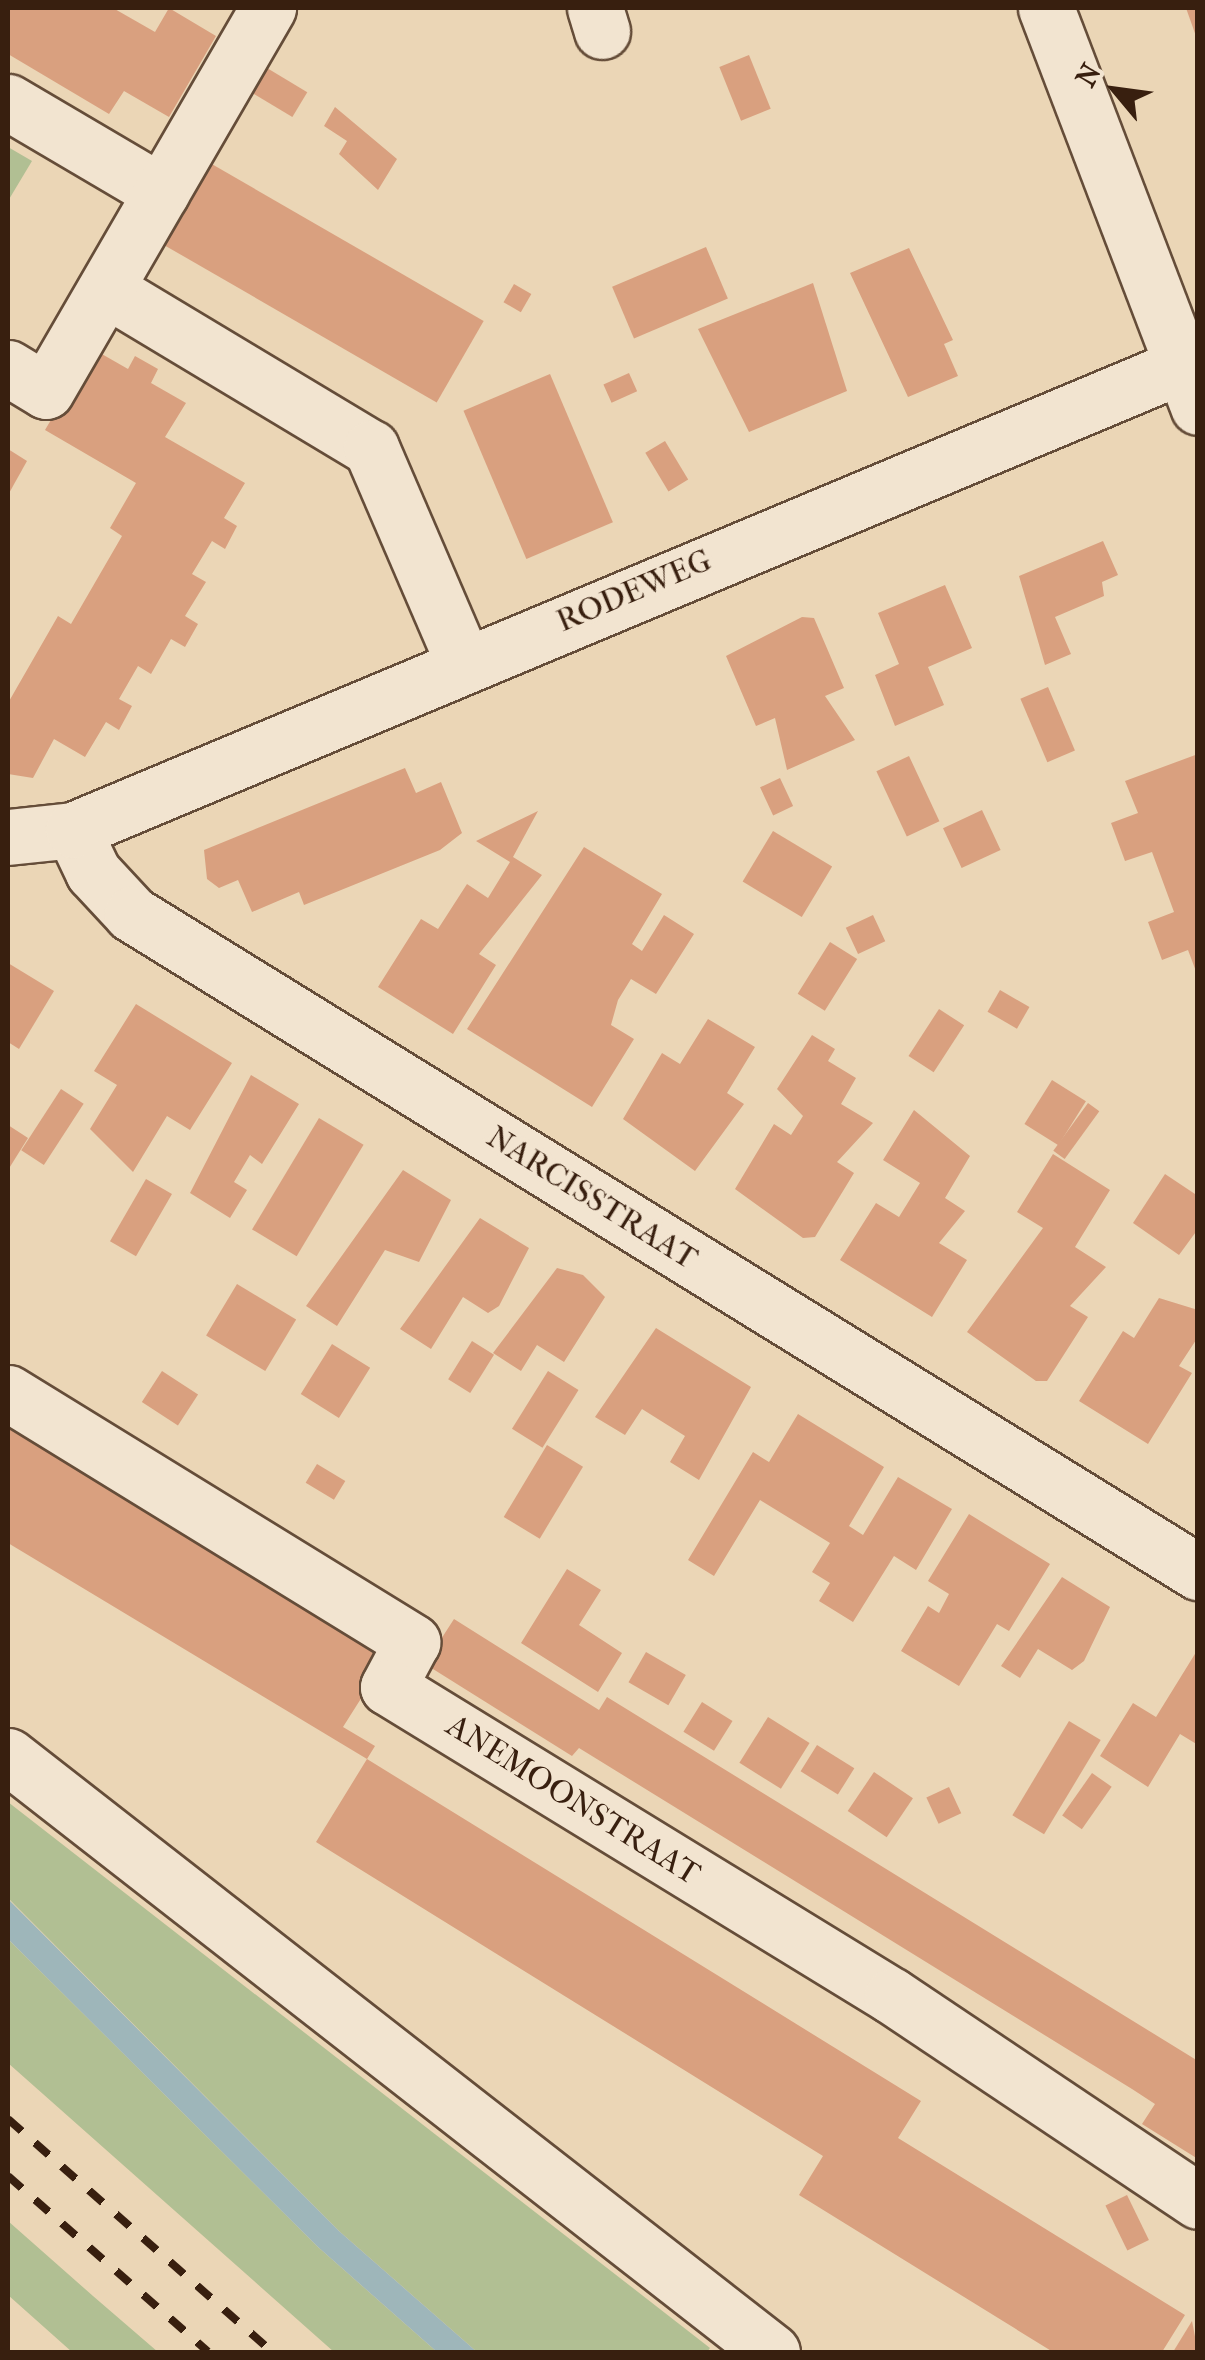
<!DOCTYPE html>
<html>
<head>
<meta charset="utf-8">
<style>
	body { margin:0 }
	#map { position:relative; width:1205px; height:2360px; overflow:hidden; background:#ebd6b6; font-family:"IM FELL French Canon",serif }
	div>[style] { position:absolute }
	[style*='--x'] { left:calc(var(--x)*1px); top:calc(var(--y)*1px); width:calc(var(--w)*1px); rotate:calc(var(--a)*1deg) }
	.green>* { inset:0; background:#b1bf93 }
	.water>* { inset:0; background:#9eb6ba }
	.building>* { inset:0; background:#d9a07f; transform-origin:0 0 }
	.roads { filter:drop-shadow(2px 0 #654d39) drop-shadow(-2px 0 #654d39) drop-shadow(0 2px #654d39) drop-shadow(0 -2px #654d39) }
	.minor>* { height:55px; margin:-27.5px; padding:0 27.5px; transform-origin:27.5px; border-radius:27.5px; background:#f2e4d0 }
	.rail>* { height:8px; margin-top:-4px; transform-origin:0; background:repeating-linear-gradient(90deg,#381f0f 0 18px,transparent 0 36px) }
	span { translate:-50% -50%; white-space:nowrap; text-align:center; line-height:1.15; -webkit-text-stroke:8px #f2e4d0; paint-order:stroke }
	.street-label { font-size:32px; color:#381f0f }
	.frame { position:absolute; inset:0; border:10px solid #381f0f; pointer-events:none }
	.north { position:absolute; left:1065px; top:40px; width:100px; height:100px; -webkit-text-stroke:8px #f2e4d0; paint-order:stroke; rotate:299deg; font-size:28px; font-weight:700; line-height:40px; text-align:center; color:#381f0f }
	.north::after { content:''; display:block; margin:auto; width:35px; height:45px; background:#381f0f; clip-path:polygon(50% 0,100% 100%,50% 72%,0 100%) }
</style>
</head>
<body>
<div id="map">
	<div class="green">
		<i style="clip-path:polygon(8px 147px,32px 161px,8px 201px)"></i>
		<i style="clip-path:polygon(8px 1802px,710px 2348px,707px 2352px,477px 2352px,339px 2231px,8px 1898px)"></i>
		<i style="clip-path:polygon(8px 1939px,318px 2247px,437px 2352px,334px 2352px,8px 2063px)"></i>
		<i style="clip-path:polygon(8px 2221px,93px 2296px,158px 2352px,72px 2352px,8px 2295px)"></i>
	</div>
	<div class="water">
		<i style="clip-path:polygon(8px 1899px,339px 2231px,477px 2352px,437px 2352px,318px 2247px,8px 1939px)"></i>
	</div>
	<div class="building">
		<i style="clip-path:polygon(8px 8px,113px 8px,155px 32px,169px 8px,216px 36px,169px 117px,124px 91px,109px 114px,8px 54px)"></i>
		<i style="clip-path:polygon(1186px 8px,1198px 8px,1198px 39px,1197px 39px)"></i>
		<i style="left:749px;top:55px;width:58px;height:32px;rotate:68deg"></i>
		<i style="left:267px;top:68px;width:47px;height:29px;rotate:31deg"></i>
		<i style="clip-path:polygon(335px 107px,397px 159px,378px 190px,339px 154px,347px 141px,324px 126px)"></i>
		<i style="left:210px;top:163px;width:316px;height:94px;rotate:30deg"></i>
		<i style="left:706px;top:247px;width:56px;height:102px;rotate:67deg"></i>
		<i style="clip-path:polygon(909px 248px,953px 340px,944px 344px,958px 376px,908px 397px,850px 273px)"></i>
		<i style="clip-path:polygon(813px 283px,847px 391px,749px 432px,698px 329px)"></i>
		<i style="left:514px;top:284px;width:20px;height:21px;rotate:30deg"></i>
		<i style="clip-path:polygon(93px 349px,128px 369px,135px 356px,158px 369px,151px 383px,186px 403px,165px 437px,245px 483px,224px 518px,237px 526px,225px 549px,212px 541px,192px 574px,206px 582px,185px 616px,198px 624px,185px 647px,171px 639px,151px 674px,138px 666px,119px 699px,132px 706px,119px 730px,106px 722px,85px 757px,54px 739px,33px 778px,8px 774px,8px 703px,58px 616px,71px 624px,122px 536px,110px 528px,136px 483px,45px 430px)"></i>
		<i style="left:629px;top:373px;width:20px;height:28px;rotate:66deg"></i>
		<i style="left:550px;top:374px;width:161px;height:94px;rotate:67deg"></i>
		<i style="left:665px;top:441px;width:45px;height:23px;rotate:59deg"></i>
		<i style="clip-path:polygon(8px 449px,27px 461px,8px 495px)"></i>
		<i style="clip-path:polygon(1103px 541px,1118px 575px,1102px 582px,1104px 596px,1055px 617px,1071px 654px,1045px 665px,1019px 576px)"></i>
		<i style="clip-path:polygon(945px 585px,972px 648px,928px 667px,944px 705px,895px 726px,875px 675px,899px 664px,878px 613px)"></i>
		<i style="clip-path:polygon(802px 617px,814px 618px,844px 688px,825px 696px,855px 740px,787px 770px,775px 718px,756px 726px,726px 656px)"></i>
		<i style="left:1048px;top:687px;width:69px;height:30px;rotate:67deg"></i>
		<i style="clip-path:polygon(1198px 754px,1198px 974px,1197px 974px,1188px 950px,1162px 960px,1148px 922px,1174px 912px,1152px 852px,1125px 861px,1111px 823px,1138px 813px,1125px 781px)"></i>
		<i style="left:909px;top:756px;width:72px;height:36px;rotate:65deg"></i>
		<i style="clip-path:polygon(405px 768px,416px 793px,441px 782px,462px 833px,440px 850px,304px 905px,299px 892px,252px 912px,238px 880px,219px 888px,207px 879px,204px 850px)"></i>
		<i style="left:780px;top:778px;width:31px;height:22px;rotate:65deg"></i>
		<i style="left:982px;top:810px;width:44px;height:43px;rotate:65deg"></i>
		<i style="clip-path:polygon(538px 811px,513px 857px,542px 875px,479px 954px,496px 965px,453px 1034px,378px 987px,421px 919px,438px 929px,467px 884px,488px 898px,510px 862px,476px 841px)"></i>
		<i style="left:773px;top:831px;width:69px;height:59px;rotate:31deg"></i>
		<i style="clip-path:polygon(584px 847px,662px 894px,632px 944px,642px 951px,664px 915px,694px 934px,656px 994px,631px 979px,618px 1000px,611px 1025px,634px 1039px,592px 1107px,467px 1029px)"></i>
		<i style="left:873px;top:915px;width:29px;height:30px;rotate:65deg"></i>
		<i style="left:830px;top:942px;width:32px;height:61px;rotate:32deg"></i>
		<i style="clip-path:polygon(8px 963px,54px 991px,19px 1049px,8px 1042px)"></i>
		<i style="left:1000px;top:990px;width:34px;height:25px;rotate:30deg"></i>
		<i style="clip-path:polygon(136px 1004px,232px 1063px,190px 1130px,167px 1116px,133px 1172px,90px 1129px,117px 1085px,94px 1071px)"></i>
		<i style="left:939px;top:1009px;width:30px;height:56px;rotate:33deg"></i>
		<i style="clip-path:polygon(708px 1019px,755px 1047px,727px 1093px,744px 1104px,695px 1171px,623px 1119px,662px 1053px,680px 1064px)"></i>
		<i style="clip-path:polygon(812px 1035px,835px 1049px,828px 1061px,856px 1078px,841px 1104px,873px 1123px,837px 1162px,854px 1173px,815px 1237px,803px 1238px,735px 1189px,774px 1124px,791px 1135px,803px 1116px,777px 1089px)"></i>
		<i style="clip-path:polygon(251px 1075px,299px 1104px,262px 1164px,250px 1155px,234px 1182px,247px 1190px,230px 1218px,190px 1193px)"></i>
		<i style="left:1052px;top:1080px;width:40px;height:52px;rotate:32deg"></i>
		<i style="left:61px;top:1089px;width:27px;height:73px;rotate:33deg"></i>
		<i style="left:1088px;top:1103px;width:14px;height:59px;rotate:36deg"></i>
		<i style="clip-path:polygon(914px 1110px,970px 1156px,945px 1198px,965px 1211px,939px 1243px,967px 1260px,932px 1317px,840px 1260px,876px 1203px,899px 1217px,920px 1183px,883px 1160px)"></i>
		<i style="left:319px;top:1118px;width:52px;height:130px;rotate:31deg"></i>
		<i style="clip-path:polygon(8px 1125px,28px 1138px,8px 1170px)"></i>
		<i style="clip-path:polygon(1053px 1154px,1110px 1190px,1075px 1247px,1106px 1267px,1070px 1306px,1088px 1317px,1047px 1381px,1036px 1381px,967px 1332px,1043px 1228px,1017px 1212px)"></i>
		<i style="clip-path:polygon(403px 1170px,451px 1200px,419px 1262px,385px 1250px,337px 1326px,306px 1306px)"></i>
		<i style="clip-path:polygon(1165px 1174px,1198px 1196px,1198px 1229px,1179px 1255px,1133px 1223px)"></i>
		<i style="left:146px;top:1179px;width:30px;height:72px;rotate:30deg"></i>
		<i style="clip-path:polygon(480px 1218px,529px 1248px,499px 1306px,488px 1313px,463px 1297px,431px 1349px,400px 1329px)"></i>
		<i style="clip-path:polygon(557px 1268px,583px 1275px,605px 1297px,564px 1362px,537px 1345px,521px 1371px,493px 1353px)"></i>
		<i style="left:237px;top:1284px;width:69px;height:60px;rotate:31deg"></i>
		<i style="clip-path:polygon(1159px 1298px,1198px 1310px,1198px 1337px,1179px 1366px,1192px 1373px,1148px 1444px,1079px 1401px,1123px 1331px,1134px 1338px)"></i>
		<i style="clip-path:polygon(656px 1328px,751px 1387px,699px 1480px,670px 1462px,685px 1436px,642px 1409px,625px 1435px,595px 1417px)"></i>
		<i style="left:472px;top:1341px;width:26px;height:45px;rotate:32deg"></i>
		<i style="left:332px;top:1344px;width:45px;height:59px;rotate:32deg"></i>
		<i style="left:162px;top:1371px;width:43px;height:37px;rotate:33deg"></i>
		<i style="left:548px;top:1371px;width:36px;height:68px;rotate:32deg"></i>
		<i style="clip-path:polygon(798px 1414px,884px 1467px,849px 1526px,863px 1535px,898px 1477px,952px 1509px,916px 1570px,894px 1556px,853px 1622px,819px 1601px,830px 1583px,812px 1572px,830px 1543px,760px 1500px,714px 1576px,688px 1560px,753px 1452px,769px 1462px)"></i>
		<i style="clip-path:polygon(8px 1424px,386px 1659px,343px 1727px,375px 1746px,367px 1759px,8px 1543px)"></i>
		<i style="left:547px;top:1445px;width:42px;height:84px;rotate:31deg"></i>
		<i style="left:317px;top:1464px;width:33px;height:22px;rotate:31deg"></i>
		<i style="clip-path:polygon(969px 1514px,1050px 1564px,1009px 1631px,997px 1624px,959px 1686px,901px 1651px,928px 1606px,939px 1613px,949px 1594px,928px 1581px)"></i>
		<i style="clip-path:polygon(567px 1569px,601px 1590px,579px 1625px,622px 1653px,598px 1692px,521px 1643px)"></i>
		<i style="clip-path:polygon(1062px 1577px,1110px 1607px,1084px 1661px,1072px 1670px,1038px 1649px,1020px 1678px,1001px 1666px)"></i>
		<i style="clip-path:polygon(454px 1619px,599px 1710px,607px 1697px,1198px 2061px,1198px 2159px,1142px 2124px,1155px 2104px,1132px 2089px,579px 1748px,572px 1756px,425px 1664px)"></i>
		<i style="clip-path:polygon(1198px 1649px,1198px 1745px,1180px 1734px,1148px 1787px,1100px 1756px,1133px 1703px,1156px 1717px)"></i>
		<i style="left:646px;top:1652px;width:46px;height:35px;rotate:30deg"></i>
		<i style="left:702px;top:1702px;width:36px;height:35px;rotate:32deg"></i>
		<i style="left:768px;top:1717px;width:49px;height:54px;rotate:32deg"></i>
		<i style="left:1069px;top:1721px;width:37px;height:110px;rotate:31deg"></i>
		<i style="left:817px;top:1745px;width:44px;height:31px;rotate:32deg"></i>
		<i style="clip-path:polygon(367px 1759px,921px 2101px,898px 2138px,1185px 2315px,1162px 2352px,1053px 2352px,799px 2195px,823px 2156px,316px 1842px)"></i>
		<i style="left:874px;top:1772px;width:47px;height:47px;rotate:34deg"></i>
		<i style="left:1092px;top:1773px;width:24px;height:52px;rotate:35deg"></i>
		<i style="left:949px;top:1787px;width:29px;height:25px;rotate:65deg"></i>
		<i style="left:1127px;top:2195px;width:50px;height:24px;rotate:64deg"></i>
		<i style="clip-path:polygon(1192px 2321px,1198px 2352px,1173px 2352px)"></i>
	</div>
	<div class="roads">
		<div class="minor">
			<i style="--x:595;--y:8;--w:24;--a:73"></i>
			<i style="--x:1046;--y:8;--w:427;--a:69.1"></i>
			<i style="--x:8;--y:102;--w:178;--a:30.5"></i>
			<i style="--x:106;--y:289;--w:309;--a:31"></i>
			<i style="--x:371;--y:448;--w:233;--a:66.7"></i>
			<i style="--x:8;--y:368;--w:44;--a:31.2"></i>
			<i style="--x:46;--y:391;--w:443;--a:-59.9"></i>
			<i style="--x:73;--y:830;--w:47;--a:64.5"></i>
			<i style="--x:93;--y:872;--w:57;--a:47.1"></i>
			<i style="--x:132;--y:914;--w:1253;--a:31.69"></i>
			<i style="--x:8;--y:837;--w:65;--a:-6.1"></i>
			<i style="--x:73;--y:830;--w:1220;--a:-22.72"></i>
			<i style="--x:8;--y:1393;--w:475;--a:31.6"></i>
			<i style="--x:412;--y:1642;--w:51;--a:118.1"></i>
			<i style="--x:388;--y:1687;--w:591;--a:31.51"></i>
			<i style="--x:892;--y:1996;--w:368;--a:33.8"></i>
			<i style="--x:8;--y:1756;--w:969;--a:37.96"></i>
		</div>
	</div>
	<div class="rail">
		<i style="--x:8;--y:2119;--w:352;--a:41.4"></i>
		<i style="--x:8;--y:2176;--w:266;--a:41.3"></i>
	</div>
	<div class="street-label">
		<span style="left:634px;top:591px;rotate:-23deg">RODEWEG</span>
		<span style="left:592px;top:1198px;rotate:32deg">NARCISSTRAAT</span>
		<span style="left:573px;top:1800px;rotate:32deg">ANEMOONSTRAAT</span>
	</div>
	<div class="frame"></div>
	<div class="north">N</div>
</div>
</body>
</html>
